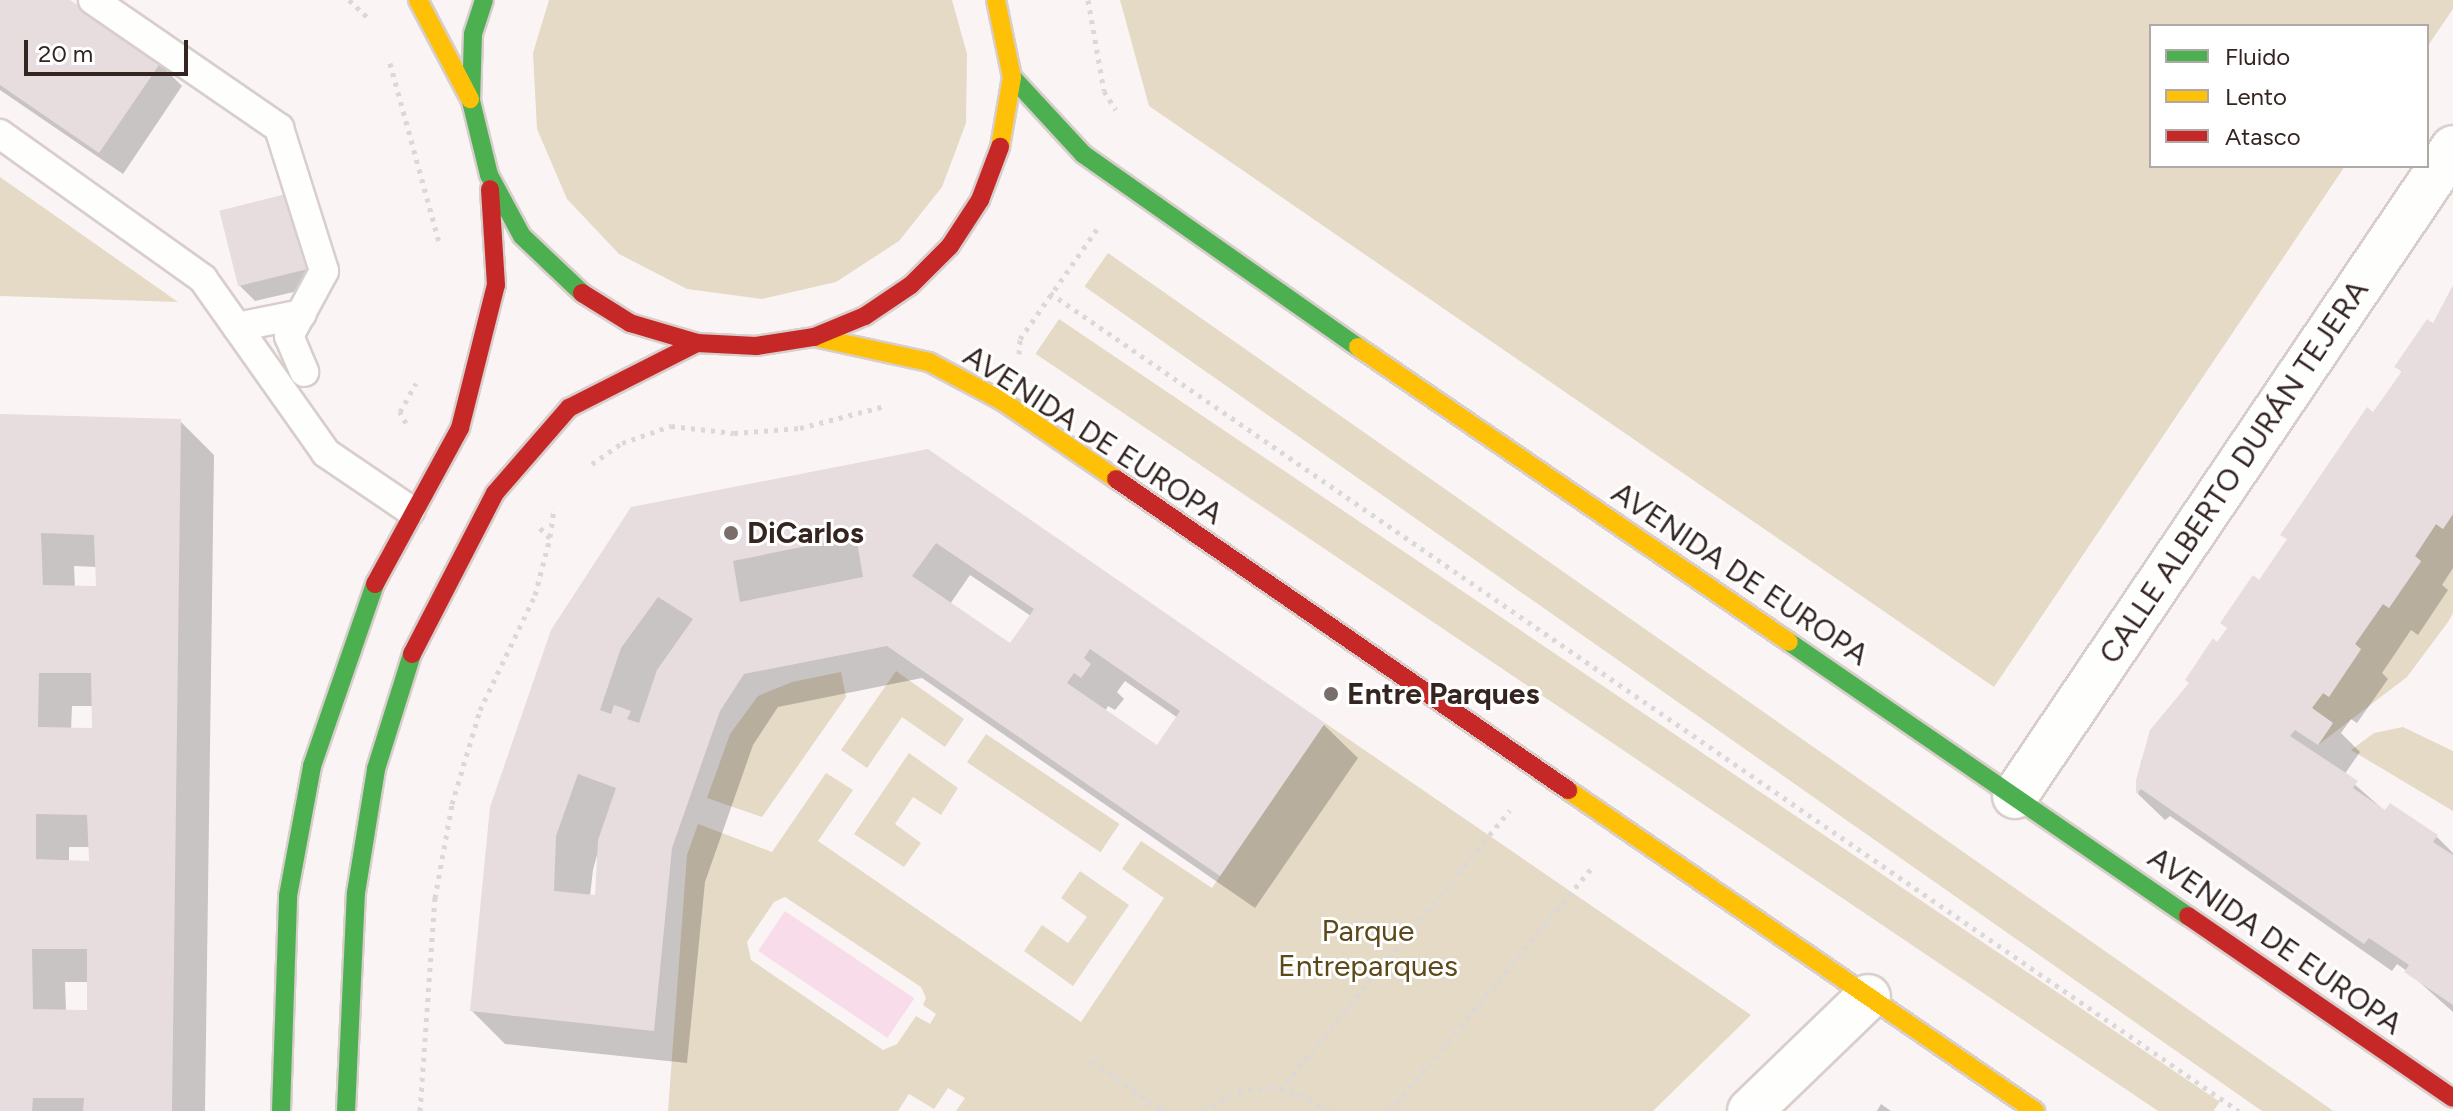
<!DOCTYPE html>
<html>
<head>
<meta charset="utf-8">
<style>
	body { margin:0 }
	#map { position:relative; width:2453px; height:1111px; overflow:hidden; background:#faf5f4; font-family:Figtree,sans-serif }
	div>[style] { position:absolute }
	[style*='--x'] { left:calc(var(--x)*1px); top:calc(var(--y)*1px); width:calc(var(--w)*1px); rotate:calc(var(--a)*1deg) }
	.green>* { inset:0; background:#e5dac5; transform-origin:0 0 }
	.water>* { inset:0; background:#f9dcea; transform-origin:0 0 }
	.shadow>* { inset:0; background:#0003 }
	.building>* { inset:0; background:#e8ddde; transform-origin:0 0 }
	.path>* { height:5px; margin-top:-2.5px; transform-origin:0; background:repeating-linear-gradient(90deg,#dbd9d8 0 4px,transparent 0 10px) }
	.roads { filter:drop-shadow(2px 0 #d8cecc) drop-shadow(-2px 0 #d8cecc) drop-shadow(0 2px #d8cecc) drop-shadow(0 -2px #d8cecc) }
	.lane>* { height:28px; margin:-14px; padding:0 14px; transform-origin:14px; border-radius:14px; background:#fefefd }
	.street>* { height:44px; margin:-22px; padding:0 22px; transform-origin:22px; border-radius:22px; background:#fefefd }
	.fast>* { height:18px; margin:-9px; padding:0 9px; transform-origin:9px; border-radius:9px; background:#4caf50 }
	.slow>* { height:18px; margin:-9px; padding:0 9px; transform-origin:9px; border-radius:9px; background:#ffc107 }
	.jam>* { height:18px; margin:-9px; padding:0 9px; transform-origin:9px; border-radius:9px; background:#c62828 }
	.dots>* { width:22px; height:22px; translate:-50% -50%; box-sizing:border-box; border:4px solid #fff; border-radius:50% }
	span { translate:-50% -50%; white-space:nowrap; text-align:center; line-height:1.15; -webkit-text-stroke:6px #fff; paint-order:stroke }
	.street-label { font-size:30px; color:#342521 }
	.poi-label { font-size:30px; color:#342521; font-weight:700 }
	.left { translate:0 -50%; text-align:left }
	.park-label { font-size:30px; color:#5c4818 }
	.legend { position:absolute; left:2149px; top:24px; width:280px; height:144px; box-sizing:border-box; background:#fff; border:2px solid #aea8a6; margin:0; padding:10px 14px; list-style:none; font-size:24px; color:#342521 }
	.legend li { display:flex; align-items:center; gap:16px; height:40px }
	.legend b { width:40px; border:2px solid #aea8a6 }
	.scale { position:absolute; left:24px; top:40px; width:164px; height:36px; box-sizing:border-box; border:4px solid #342521; border-top:0; padding-left:10px; font-size:24px; line-height:28px; white-space:nowrap; color:#342521; -webkit-text-stroke:6px #fff; paint-order:stroke }
</style>
</head>
<body>
<div id="map">
	<div class="green">
		<i style="clip-path:polygon(549px 0,952px 0,967px 54px,966px 123px,942px 187px,899px 241px,836px 282px,762px 299px,687px 289px,619px 254px,567px 199px,537px 129px,533px 53px)"></i>
		<i style="clip-path:polygon(1120px 0,2453px 0,2453px 9px,2427px 47px,2427px 26px,2151px 26px,2151px 166px,2345px 166px,1994px 687px,1149px 106px)"></i>
		<i style="clip-path:polygon(0 177px,178px 302px,0 296px)"></i>
		<i style="left:1108px;top:253px;width:1514px;height:41px;rotate:35deg"></i>
		<i style="left:1059px;top:319px;width:1400px;height:42px;rotate:34deg"></i>
		<i style="clip-path:polygon(2453px 514px,2453px 613px,2448px 622px,2407px 677px,2318px 745px,2333px 723px,2312px 708px,2323px 693px,2329px 696px,2361px 650px,2355px 644px,2383px 604px,2389px 608px,2421px 562px,2415px 556px,2436px 524px,2443px 529px)"></i>
		<i style="clip-path:polygon(896px 671px,964px 719px,945px 747px,902px 717px,867px 768px,841px 750px)"></i>
		<i style="clip-path:polygon(841px 672px,846px 697px,762px 817px,707px 798px,730px 734px,758px 696px,792px 682px)"></i>
		<i style="clip-path:polygon(evenodd,1325px 723px,1751px 1015px,1653px 1111px,956px 1111px,965px 1098px,948px 1088px,934px 1109px,909px 1094px,898px 1111px,668px 1111px,687px 855px,698px 824px,772px 852px,826px 773px,853px 790px,818px 841px,1081px 1022px,1164px 898px,1122px 869px,1141px 841px,1212px 888px,1325px 723px,785px 897px,921px 987px,926px 998px,923px 1005px,936px 1014px,930px 1024px,916px 1016px,897px 1044px,883px 1050px,751px 960px,747px 942px,774px 902px,785px 897px)"></i>
		<i style="clip-path:polygon(2403px 727px,2453px 751px,2453px 811px,2351px 750px,2374px 733px)"></i>
		<i style="left:986px;top:734px;width:161px;height:34px;rotate:34deg"></i>
		<i style="clip-path:polygon(909px 753px,958px 788px,941px 815px,913px 797px,895px 824px,921px 843px,904px 867px,854px 834px)"></i>
		<i style="clip-path:polygon(1080px 871px,1129px 905px,1073px 986px,1024px 951px,1042px 925px,1068px 943px,1087px 917px,1061px 898px)"></i>
	</div>
	<div class="water">
		<i style="left:785px;top:911px;width:156px;height:48px;rotate:34deg"></i>
	</div>
	<div class="shadow">
		<i style="clip-path:polygon(0 0,67px 0,160px 64px,182px 86px,123px 174px,0 90px)"></i>
		<i style="clip-path:polygon(294px 194px,328px 284px,255px 301px,239px 285px)"></i>
		<i style="clip-path:polygon(2453px 293px,2453px 568px,2442px 585px,2448px 590px,2418px 635px,2411px 630px,2382px 673px,2388px 679px,2357px 723px,2351px 719px,2341px 733px,2360px 752px,2344px 775px,2386px 812px,2436px 836px,2453px 853px,2453px 1012px,2407px 971px,2397px 964px,2392px 971px,2170px 816px,2165px 820px,2138px 794px,2141px 761px,2403px 373px,2397px 367px,2434px 326px)"></i>
		<i style="clip-path:polygon(evenodd,0 416px,180px 421px,214px 455px,205px 1111px,0 1111px,0 416px,74px 566px,97px 567px,98px 588px,75px 588px,74px 566px,0 416px,72px 706px,94px 706px,94px 730px,71px 730px,72px 706px,0 416px,69px 847px,91px 847px,92px 863px,69px 862px,69px 847px,0 416px,65px 982px,89px 982px,89px 1012px,66px 1012px,65px 982px)"></i>
		<i style="clip-path:polygon(evenodd,928px 451px,1324px 725px,1358px 758px,1255px 908px,922px 678px,778px 707px,753px 745px,705px 882px,687px 1063px,505px 1044px,472px 1011px,553px 631px,928px 451px,970px 575px,1031px 616px,1011px 646px,950px 604px,970px 575px,928px 451px,1125px 681px,1178px 718px,1157px 748px,1105px 711px,1108px 706px,1115px 710px,1124px 699px,1117px 692px,1125px 681px,928px 451px,597px 855px,597px 897px,590px 896px,593px 870px,597px 855px)"></i>
		<i style="clip-path:polygon(1881px 1104px,1891px 1111px,1877px 1111px)"></i>
	</div>
	<div class="building">
		<i style="clip-path:polygon(0 0,70px 0,161px 62px,99px 153px,0 85px)"></i>
		<i style="left:294px;top:192px;width:78px;height:77px;rotate:76deg"></i>
		<i style="clip-path:polygon(2453px 285px,2453px 514px,2443px 529px,2436px 524px,2415px 556px,2421px 561px,2389px 608px,2383px 604px,2355px 644px,2361px 649px,2329px 697px,2323px 693px,2312px 708px,2333px 723px,2318px 745px,2295px 730px,2290px 736px,2358px 781px,2353px 788px,2385px 810px,2390px 803px,2438px 835px,2433px 842px,2453px 855px,2453px 1005px,2404px 972px,2409px 965px,2369px 938px,2364px 944px,2141px 789px,2136px 794px,2136px 780px,2150px 730px,2189px 683px,2185px 680px,2213px 638px,2217px 642px,2227px 628px,2220px 623px,2253px 575px,2259px 580px,2287px 539px,2280px 535px,2367px 407px,2373px 412px,2402px 371px,2394px 367px,2427px 319px,2433px 323px)"></i>
		<i style="clip-path:polygon(evenodd,0 414px,181px 419px,172px 1111px,83px 1111px,84px 1098px,33px 1098px,32px 1111px,0 1111px,0 414px,41px 533px,94px 535px,96px 586px,43px 585px,41px 533px,0 414px,39px 673px,91px 673px,92px 728px,38px 727px,39px 673px,0 414px,36px 814px,87px 815px,89px 861px,36px 859px,36px 814px,0 414px,32px 949px,87px 949px,87px 1010px,33px 1009px,32px 949px)"></i>
		<i style="clip-path:polygon(evenodd,928px 449px,1325px 723px,1220px 876px,887px 646px,744px 674px,720px 711px,672px 848px,654px 1031px,470px 1011px,490px 807px,551px 630px,631px 507px,928px 449px,856px 536px,863px 577px,740px 602px,733px 561px,856px 536px,928px 449px,936px 543px,1034px 609px,1010px 643px,912px 576px,936px 543px,928px 449px,658px 597px,693px 619px,657px 670px,639px 723px,627px 719px,631px 711px,614px 705px,611px 714px,600px 710px,621px 648px,658px 597px,928px 449px,1090px 649px,1180px 711px,1157px 745px,1067px 683px,1074px 673px,1081px 678px,1091px 664px,1084px 658px,1090px 649px,928px 449px,578px 774px,616px 788px,598px 840px,595px 895px,554px 891px,556px 836px,578px 774px)"></i>
	</div>
	<div class="path">
		<i style="--x:349;--y:0;--w:26;--a:43"></i>
		<i style="--x:1088;--y:0;--w:92;--a:80"></i>
		<i style="--x:1104;--y:91;--w:22;--a:58"></i>
		<i style="--x:390;--y:63;--w:190;--a:74.7"></i>
		<i style="--x:1050;--y:293;--w:1443;--a:34.53"></i>
		<i style="--x:1019;--y:354;--w:15;--a:-86"></i>
		<i style="--x:1020;--y:339;--w:134;--a:-55"></i>
		<i style="--x:406;--y:423;--w:13;--a:-119"></i>
		<i style="--x:400;--y:412;--w:33;--a:-61"></i>
		<i style="--x:592;--y:464;--w:37;--a:-35"></i>
		<i style="--x:622;--y:443;--w:52;--a:-19.1"></i>
		<i style="--x:671;--y:426;--w:63;--a:6.3"></i>
		<i style="--x:734;--y:433;--w:66;--a:-4.3"></i>
		<i style="--x:800;--y:428;--w:88;--a:-14.5"></i>
		<i style="--x:550;--y:537;--w:30;--a:-82"></i>
		<i style="--x:1092;--y:1061;--w:87;--a:35.2"></i>
		<i style="--x:1280;--y:1090;--w:362;--a:-50.6"></i>
		<i style="--x:420;--y:1111;--w:214;--a:-86"></i>
		<i style="--x:435;--y:898;--w:96;--a:-79.7"></i>
		<i style="--x:452;--y:804;--w:98;--a:-73.4"></i>
		<i style="--x:480;--y:710;--w:127;--a:-64.4"></i>
		<i style="--x:535;--y:595;--w:59;--a:-75.3"></i>
		<i style="--x:550;--y:538;--w:20;--a:-135"></i>
		<i style="--x:1203;--y:1111;--w:40;--a:-29.7"></i>
		<i style="--x:1238;--y:1091;--w:32;--a:-7"></i>
		<i style="--x:1270;--y:1087;--w:31;--a:13"></i>
		<i style="--x:1300;--y:1094;--w:34;--a:30"></i>
		<i style="--x:1390;--y:1111;--w:315;--a:-50.3"></i>
	</div>
	<div class="roads">
		<div class="lane">
			<i style="--x:93;--y:0;--w:226;--a:34.5"></i>
			<i style="--x:279;--y:128;--w:150;--a:72.5"></i>
			<i style="--x:324;--y:271;--w:74;--a:118.3"></i>
			<i style="--x:289;--y:336;--w:39;--a:67"></i>
			<i style="--x:0;--y:134;--w:249;--a:35.5"></i>
			<i style="--x:203;--y:279;--w:213;--a:54.7"></i>
			<i style="--x:326;--y:453;--w:102;--a:34.2"></i>
			<i style="--x:237;--y:327;--w:66;--a:-11.3"></i>
		</div>
		<div class="street">
			<i style="--x:2015;--y:796;--w:782;--a:-55.94"></i>
			<i style="--x:1750;--y:1111;--w:164;--a:-44"></i>
		</div>
		<div class="fast">
			<i style="--x:484;--y:0;--w:36;--a:108"></i>
			<i style="--x:473;--y:34;--w:67;--a:91.7"></i>
			<i style="--x:471;--y:101;--w:76;--a:76.3"></i>
			<i style="--x:489;--y:175;--w:69;--a:61.6"></i>
			<i style="--x:522;--y:236;--w:83;--a:43.5"></i>
			<i style="--x:1012;--y:77;--w:105;--a:47.3"></i>
			<i style="--x:1083;--y:154;--w:336;--a:35.1"></i>
			<i style="--x:1789;--y:642;--w:484;--a:34.5"></i>
			<i style="--x:281;--y:1111;--w:215;--a:-88.1"></i>
			<i style="--x:288;--y:896;--w:132;--a:-79.5"></i>
			<i style="--x:312;--y:766;--w:193;--a:-70.9"></i>
			<i style="--x:346;--y:1111;--w:218;--a:-87.4"></i>
			<i style="--x:356;--y:893;--w:126;--a:-80.8"></i>
			<i style="--x:376;--y:769;--w:121;--a:-72.6"></i>
		</div>
		<div class="slow">
			<i style="--x:418;--y:0;--w:112;--a:62.3"></i>
			<i style="--x:996;--y:0;--w:79;--a:78.3"></i>
			<i style="--x:1012;--y:77;--w:71;--a:99.7"></i>
			<i style="--x:814;--y:337;--w:118;--a:12.3"></i>
			<i style="--x:929;--y:362;--w:83;--a:28.1"></i>
			<i style="--x:1002;--y:401;--w:138;--a:34.4"></i>
			<i style="--x:1358;--y:347;--w:522;--a:34.39"></i>
			<i style="--x:1568;--y:790;--w:567;--a:34.5"></i>
		</div>
		<div class="jam">
			<i style="--x:582;--y:293;--w:57;--a:32"></i>
			<i style="--x:630;--y:323;--w:70;--a:16.6"></i>
			<i style="--x:697;--y:343;--w:59;--a:2.9"></i>
			<i style="--x:756;--y:346;--w:59;--a:-8.8"></i>
			<i style="--x:814;--y:337;--w:55;--a:-22.4"></i>
			<i style="--x:865;--y:316;--w:55;--a:-34"></i>
			<i style="--x:911;--y:285;--w:55;--a:-45"></i>
			<i style="--x:950;--y:246;--w:55;--a:-56.9"></i>
			<i style="--x:980;--y:200;--w:57;--a:-69.3"></i>
			<i style="--x:1116;--y:479;--w:549;--a:34.53"></i>
			<i style="--x:375;--y:584;--w:178;--a:-61.4"></i>
			<i style="--x:460;--y:428;--w:147;--a:-75.9"></i>
			<i style="--x:496;--y:285;--w:96;--a:-93.6"></i>
			<i style="--x:412;--y:654;--w:181;--a:-62.7"></i>
			<i style="--x:495;--y:493;--w:113;--a:-49"></i>
			<i style="--x:569;--y:408;--w:144;--a:-26.9"></i>
			<i style="--x:2188;--y:916;--w:321;--a:34.5"></i>
		</div>
	</div>
	<div class="dots">
		<i style="left:731px;top:533px;background:#796e6b"></i>
		<i style="left:1331px;top:694px;background:#796e6b"></i>
	</div>
	<div class="street-label">
		<span style="left:1093px;top:435px;rotate:33deg">AVENIDA DE EUROPA</span>
		<span style="left:2234px;top:472px;rotate:-56deg">CALLE ALBERTO DURÁN TEJERA</span>
		<span style="left:1740px;top:574px;rotate:34deg">AVENIDA DE EUROPA</span>
		<span style="left:2275px;top:941px;rotate:35deg">AVENIDA DE EUROPA</span>
	</div>
	<div class="poi-label">
		<span class="left" style="left:747px;top:533px">DiCarlos</span>
		<span class="left" style="left:1347px;top:694px">Entre Parques</span>
	</div>
	<div class="park-label">
		<span style="left:1368px;top:948px">Parque<br>Entreparques</span>
	</div>
	<ul class="legend">
	<li><b style="height:10px;background:#4caf50"></b>Fluido</li>
	<li><b style="height:10px;background:#ffc107"></b>Lento</li>
	<li><b style="height:10px;background:#c62828"></b>Atasco</li>
	</ul>
	<div class="scale">20 m</div>
</div>
</body>
</html>
